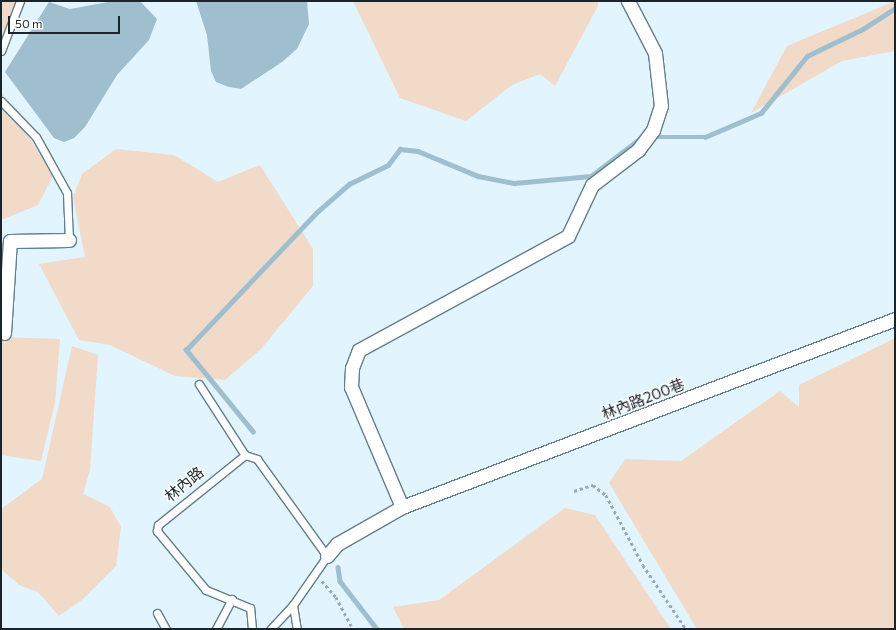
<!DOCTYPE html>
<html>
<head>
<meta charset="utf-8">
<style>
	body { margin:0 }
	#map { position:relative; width:896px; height:630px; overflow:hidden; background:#e2f4fe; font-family:Commissioner,"Noto Sans TC",sans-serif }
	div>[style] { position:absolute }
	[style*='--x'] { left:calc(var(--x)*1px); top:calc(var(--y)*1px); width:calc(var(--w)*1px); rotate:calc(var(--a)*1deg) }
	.green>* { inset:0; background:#f1dac8 }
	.water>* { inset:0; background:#9fbece }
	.stream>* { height:4.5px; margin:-2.25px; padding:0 2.25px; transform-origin:2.25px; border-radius:2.25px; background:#9fbece }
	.path>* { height:2.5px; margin-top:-1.25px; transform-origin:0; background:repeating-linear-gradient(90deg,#9aa9b2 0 3px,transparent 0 6px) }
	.roads { filter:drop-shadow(1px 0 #637e8d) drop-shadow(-1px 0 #637e8d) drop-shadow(0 1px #637e8d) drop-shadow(0 -1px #637e8d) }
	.service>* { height:7px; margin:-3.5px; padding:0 3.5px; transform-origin:3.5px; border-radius:3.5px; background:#fff }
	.minor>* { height:13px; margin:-6.5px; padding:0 6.5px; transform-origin:6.5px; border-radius:6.5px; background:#fff }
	span { translate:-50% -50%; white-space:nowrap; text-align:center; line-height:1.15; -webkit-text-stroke:3px #fefefe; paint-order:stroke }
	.street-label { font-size:15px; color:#1a252b }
	.frame { position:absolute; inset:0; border:2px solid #1a252b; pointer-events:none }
	.scale { position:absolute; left:8px; top:16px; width:112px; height:18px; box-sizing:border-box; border:2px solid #1a252b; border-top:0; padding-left:5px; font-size:12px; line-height:14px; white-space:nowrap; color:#1a252b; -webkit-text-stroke:3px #fefefe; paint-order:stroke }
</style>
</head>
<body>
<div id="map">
	<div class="green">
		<i style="clip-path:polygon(1px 1px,27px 1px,1px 56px)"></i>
		<i style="clip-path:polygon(353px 1px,598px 1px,598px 6px,555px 86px,540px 74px,512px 85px,466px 121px,400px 98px)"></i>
		<i style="clip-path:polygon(895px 1px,895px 51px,842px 61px,751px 113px,787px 46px)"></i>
		<i style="clip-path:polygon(1px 91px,53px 176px,38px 205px,1px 220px)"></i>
		<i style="clip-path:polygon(116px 149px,174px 155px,218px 182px,260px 165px,313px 249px,313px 286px,261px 349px,225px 380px,175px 376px,110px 345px,79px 340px,39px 264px,85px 257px,73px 197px,82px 174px)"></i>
		<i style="clip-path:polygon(1px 337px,60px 339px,55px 403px,41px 461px,1px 455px)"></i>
		<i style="clip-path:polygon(895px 338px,895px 629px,697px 629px,609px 483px,625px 459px,681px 461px,780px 391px,799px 407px,799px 385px)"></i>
		<i style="clip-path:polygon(72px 346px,98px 355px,90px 470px,83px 494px,110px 507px,121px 527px,116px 566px,83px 599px,59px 616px,38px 592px,19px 585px,1px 569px,1px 509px,42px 479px)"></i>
		<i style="clip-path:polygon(565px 508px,595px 515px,671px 629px,404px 629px,393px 607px,439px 600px)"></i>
	</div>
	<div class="water">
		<i style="clip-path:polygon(114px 1px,140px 1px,157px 19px,149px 40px,117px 75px,85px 127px,74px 138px,64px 142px,54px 138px,5px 72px,49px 2px,70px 9px)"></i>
		<i style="clip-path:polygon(196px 1px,307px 1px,309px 24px,297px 49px,282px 62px,241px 89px,229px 87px,216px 82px,211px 71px,207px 35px)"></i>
	</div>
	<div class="stream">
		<i style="--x:652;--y:137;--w:53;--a:0"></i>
		<i style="--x:705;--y:137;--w:61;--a:-23.2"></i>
		<i style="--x:761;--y:113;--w:73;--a:-51.1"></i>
		<i style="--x:807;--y:56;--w:62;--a:-25.7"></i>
		<i style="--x:863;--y:29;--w:38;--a:-33"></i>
		<i style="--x:253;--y:432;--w:106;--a:-129.3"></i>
		<i style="--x:186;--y:350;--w:189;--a:-46.5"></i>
		<i style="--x:316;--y:213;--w:44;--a:-41.3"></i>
		<i style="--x:349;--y:184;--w:43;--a:-26"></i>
		<i style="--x:388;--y:165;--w:20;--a:-53"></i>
		<i style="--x:400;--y:149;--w:18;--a:6"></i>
		<i style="--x:418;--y:151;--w:65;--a:22.6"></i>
		<i style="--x:478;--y:176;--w:37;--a:11"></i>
		<i style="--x:514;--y:183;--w:77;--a:-5.2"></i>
		<i style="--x:591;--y:176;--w:64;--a:-37.4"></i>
		<i style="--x:338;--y:567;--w:14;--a:82"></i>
		<i style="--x:340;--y:581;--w:61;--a:52.4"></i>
	</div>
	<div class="path">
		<i style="--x:574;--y:491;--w:20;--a:-18"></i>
		<i style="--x:593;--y:485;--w:16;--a:38"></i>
		<i style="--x:606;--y:495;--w:79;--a:62.1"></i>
		<i style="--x:643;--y:565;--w:77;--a:56.1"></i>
		<i style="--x:322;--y:581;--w:21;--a:49"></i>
		<i style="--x:336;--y:597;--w:36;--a:62"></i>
	</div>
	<div class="roads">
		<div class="service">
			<i style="--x:1;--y:51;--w:53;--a:-69.2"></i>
			<i style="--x:1;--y:101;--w:50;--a:45.8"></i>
			<i style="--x:36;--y:137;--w:64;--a:61"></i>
			<i style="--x:67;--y:193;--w:47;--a:87.6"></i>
			<i style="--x:199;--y:384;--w:85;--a:57.1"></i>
			<i style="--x:293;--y:605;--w:24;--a:81"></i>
			<i style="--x:157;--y:613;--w:18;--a:61"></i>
			<i style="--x:216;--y:629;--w:34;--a:-62"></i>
			<i style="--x:252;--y:629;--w:21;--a:-95"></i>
			<i style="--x:250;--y:608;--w:48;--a:-157.8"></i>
			<i style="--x:206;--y:590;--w:77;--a:-129.7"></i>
			<i style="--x:157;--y:531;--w:6;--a:-81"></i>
			<i style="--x:158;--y:525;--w:112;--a:-38.8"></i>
			<i style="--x:245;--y:455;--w:13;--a:18"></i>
			<i style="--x:257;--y:459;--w:120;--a:54.2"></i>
			<i style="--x:327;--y:556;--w:60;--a:124.8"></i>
			<i style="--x:293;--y:605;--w:33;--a:133"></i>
		</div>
		<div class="minor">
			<i style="--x:4;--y:333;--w:92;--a:-86.3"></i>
			<i style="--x:10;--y:241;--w:59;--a:-1"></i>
			<i style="--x:402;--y:507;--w:130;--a:-113"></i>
			<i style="--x:351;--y:387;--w:19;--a:-87"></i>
			<i style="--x:352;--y:368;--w:19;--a:-69"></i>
			<i style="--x:359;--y:350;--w:238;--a:-28.6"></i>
			<i style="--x:568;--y:236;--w:56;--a:-64.8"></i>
			<i style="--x:592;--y:185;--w:58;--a:-37.3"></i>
			<i style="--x:638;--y:150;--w:25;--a:-53"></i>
			<i style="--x:653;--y:130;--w:25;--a:-72"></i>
			<i style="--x:661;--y:106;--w:53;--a:-96.5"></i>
			<i style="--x:655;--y:53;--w:59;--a:-117.4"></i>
			<i style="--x:327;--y:556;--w:16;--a:-50"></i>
			<i style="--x:337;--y:544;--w:75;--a:-29.6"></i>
			<i style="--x:402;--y:507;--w:528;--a:-20.87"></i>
		</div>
	</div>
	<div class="street-label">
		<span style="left:643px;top:399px;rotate:-21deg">林內路200巷</span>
		<span style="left:184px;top:484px;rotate:-39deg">林內路</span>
	</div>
	<div class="frame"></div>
	<div class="scale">50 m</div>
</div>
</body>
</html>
